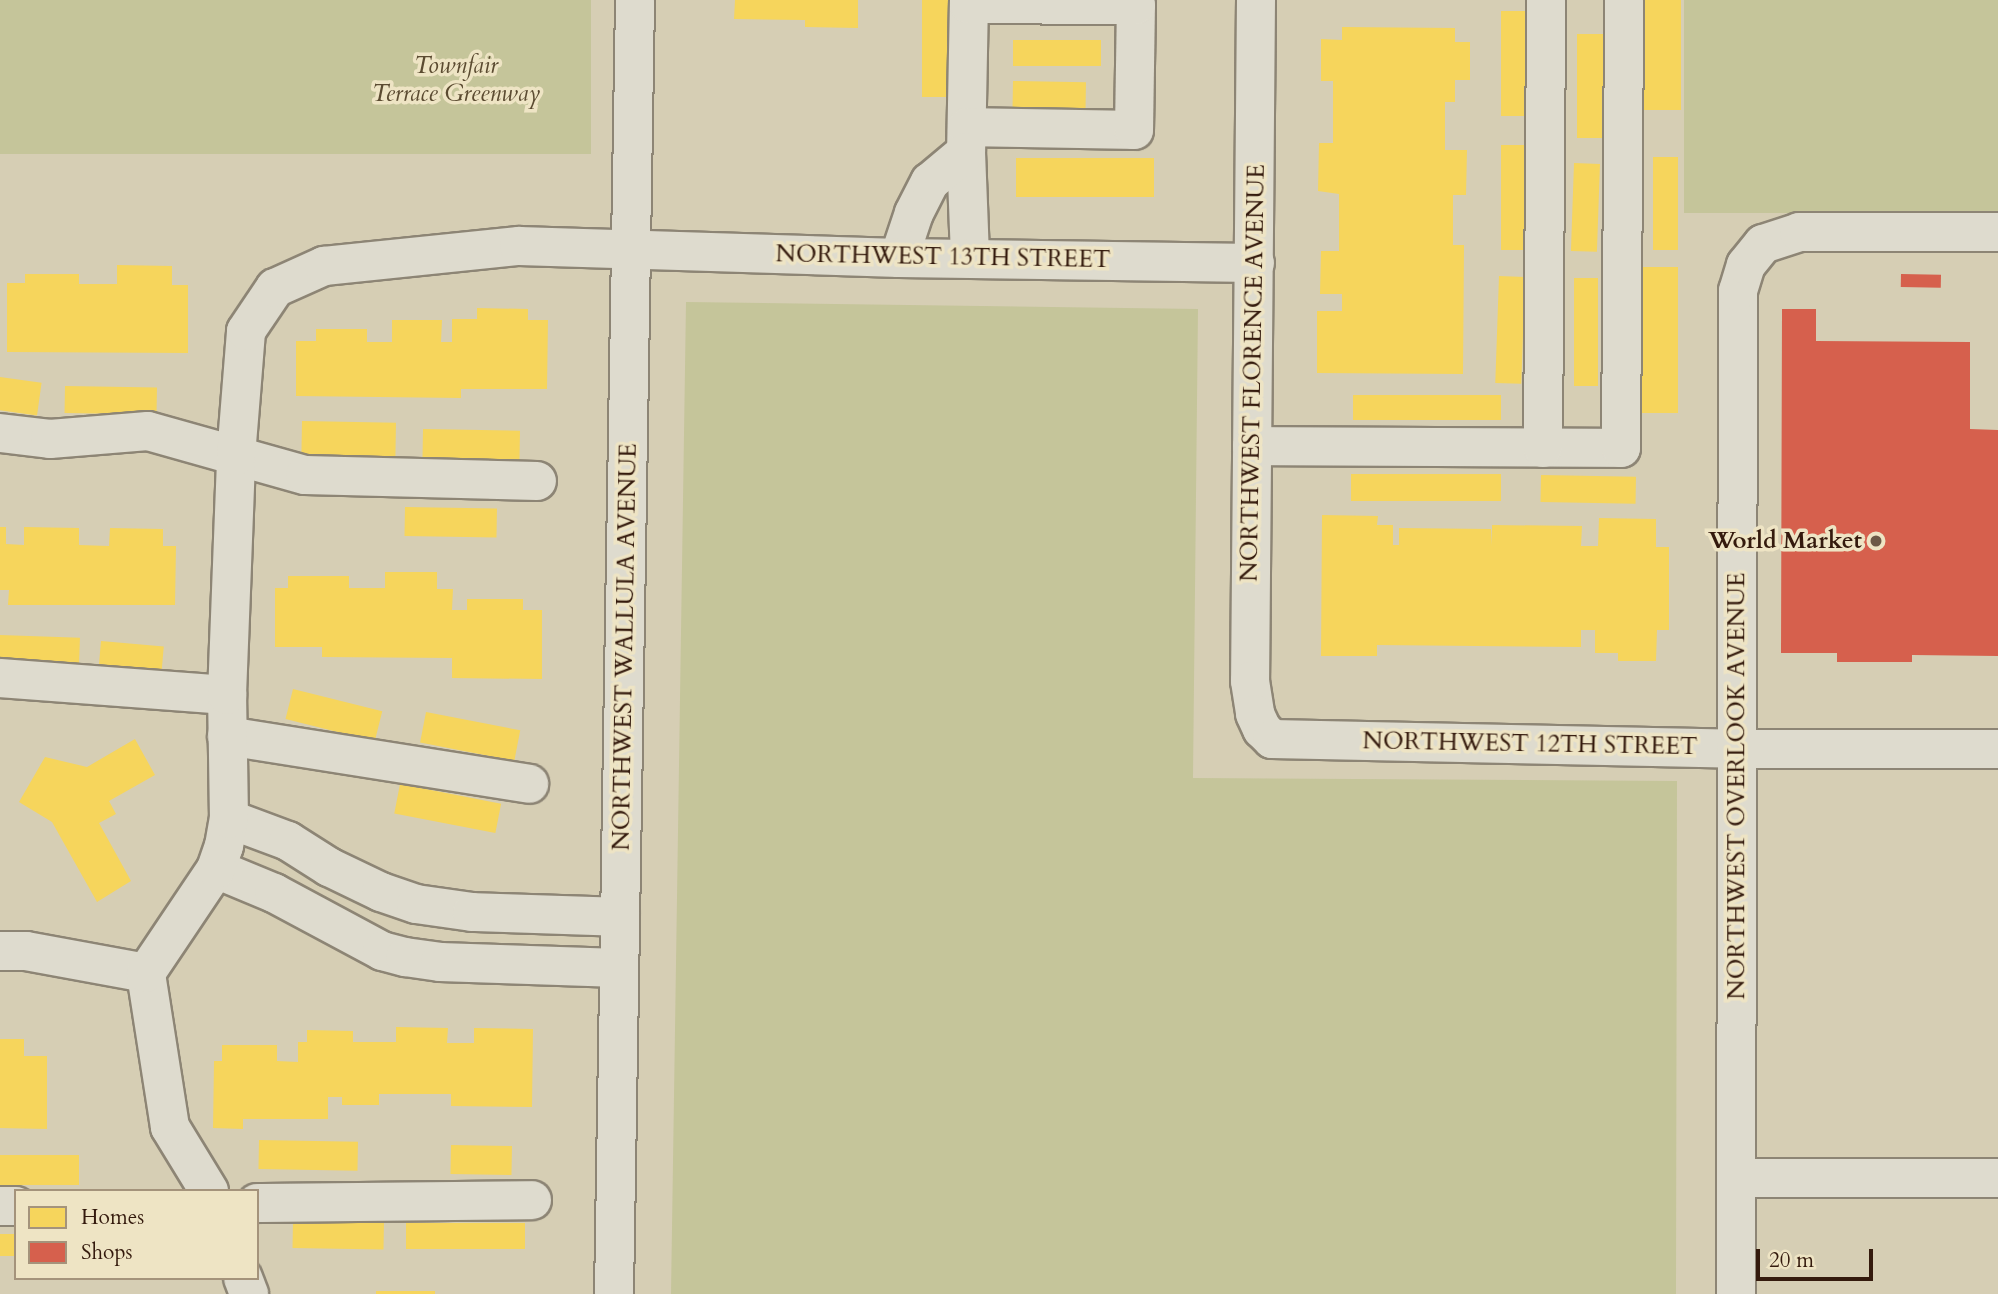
<!DOCTYPE html>
<html>
<head>
<meta charset="utf-8">
<style>
	body { margin:0 }
	#map { position:relative; width:1998px; height:1294px; overflow:hidden; background:#d6ceb4; font-family:Cardo,serif }
	div>[style] { position:absolute }
	[style*='--x'] { left:calc(var(--x)*1px); top:calc(var(--y)*1px); width:calc(var(--w)*1px); rotate:calc(var(--a)*1deg) }
	.green>* { inset:0; background:#c5c59a; transform-origin:0 0 }
	.homes>* { inset:0; background:#f6d55c; transform-origin:0 0 }
	.shops>* { inset:0; background:#d6604d; transform-origin:0 0 }
	.roads { filter:drop-shadow(2px 0 #8d8575) drop-shadow(-2px 0 #8d8575) drop-shadow(0 2px #8d8575) drop-shadow(0 -2px #8d8575) }
	.minor>* { height:38px; margin:-19px; padding:0 19px; transform-origin:19px; border-radius:19px; background:#dedbce }
	.dots>* { width:19px; height:19px; translate:-50% -50%; box-sizing:border-box; border:4px solid #eee4c4; border-radius:50% }
	span { translate:-50% -50%; white-space:nowrap; text-align:center; line-height:1.15; -webkit-text-stroke:7px #eee4c4; paint-order:stroke }
	.park-label { font-size:24px; color:#5b4b31; font-style:italic }
	.street-label { font-size:24px; color:#341a0d }
	.poi-label { font-size:24px; color:#341a0d; font-weight:700 }
	.right { translate:-100% -50%; text-align:right }
	.legend { position:absolute; left:14px; top:1189px; width:245px; height:91px; box-sizing:border-box; background:#eee4c4; border:2px solid #a4937b; margin:0; padding:9px 12px; list-style:none; font-size:21px; color:#341a0d }
	.legend li { display:flex; align-items:center; gap:14px; height:35px }
	.legend b { width:35px; border:2px solid #a4937b }
	.scale { position:absolute; left:1756px; top:1249px; width:117px; height:32px; box-sizing:border-box; border:4px solid #341a0d; border-top:0; padding-left:9px; font-size:21px; line-height:24px; white-space:nowrap; color:#341a0d; -webkit-text-stroke:5px #eee4c4; paint-order:stroke }
</style>
</head>
<body>
<div id="map">
	<div class="green">
		<i style="left:0;top:0;width:591px;height:154px"></i>
		<i style="left:1684px;top:0;width:314px;height:213px"></i>
		<i style="clip-path:polygon(686px 302px,1198px 309px,1193px 778px,1677px 781px,1676px 1294px,671px 1294px)"></i>
	</div>
	<div class="homes">
		<i style="clip-path:polygon(735px 0,858px 0,858px 28px,805px 27px,805px 20px,734px 19px)"></i>
		<i style="left:922px;top:0;width:26px;height:97px"></i>
		<i style="left:1642px;top:0;width:39px;height:110px"></i>
		<i style="left:1501px;top:11px;width:27px;height:105px"></i>
		<i style="clip-path:polygon(1342px 27px,1455px 28px,1455px 42px,1470px 42px,1470px 80px,1455px 80px,1455px 102px,1445px 102px,1445px 150px,1467px 150px,1466px 195px,1453px 195px,1453px 245px,1464px 245px,1463px 374px,1317px 373px,1317px 311px,1342px 311px,1342px 294px,1320px 294px,1321px 251px,1339px 251px,1339px 194px,1318px 191px,1319px 143px,1333px 143px,1333px 81px,1321px 81px,1321px 39px,1342px 40px)"></i>
		<i style="left:1577px;top:34px;width:26px;height:104px"></i>
		<i style="left:1013px;top:40px;width:88px;height:26px"></i>
		<i style="left:1013px;top:81px;width:73px;height:29px;rotate:1deg"></i>
		<i style="left:1501px;top:145px;width:26px;height:105px"></i>
		<i style="left:1653px;top:157px;width:25px;height:93px"></i>
		<i style="left:1016px;top:158px;width:138px;height:39px"></i>
		<i style="left:1574px;top:163px;width:26px;height:88px;rotate:2deg"></i>
		<i style="clip-path:polygon(117px 265px,172px 266px,172px 285px,188px 285px,188px 353px,7px 352px,7px 283px,25px 283px,25px 274px,79px 274px,79px 284px,117px 284px)"></i>
		<i style="left:1642px;top:267px;width:36px;height:146px"></i>
		<i style="left:1499px;top:276px;width:26px;height:107px;rotate:2deg"></i>
		<i style="left:1574px;top:278px;width:24px;height:108px"></i>
		<i style="clip-path:polygon(477px 308px,528px 309px,528px 320px,548px 320px,547px 389px,461px 389px,461px 398px,296px 396px,296px 341px,316px 341px,316px 329px,367px 329px,367px 342px,392px 342px,392px 320px,442px 320px,441px 342px,452px 342px,452px 319px,477px 319px)"></i>
		<i style="left:0;top:377px;width:42px;height:33px;rotate:8deg"></i>
		<i style="left:65px;top:386px;width:92px;height:27px;rotate:1deg"></i>
		<i style="left:1353px;top:395px;width:148px;height:25px"></i>
		<i style="left:302px;top:421px;width:94px;height:36px;rotate:1deg"></i>
		<i style="left:423px;top:429px;width:97px;height:31px;rotate:1deg"></i>
		<i style="left:1351px;top:474px;width:150px;height:27px"></i>
		<i style="left:1541px;top:475px;width:95px;height:27px;rotate:1deg"></i>
		<i style="left:405px;top:507px;width:92px;height:29px;rotate:1deg"></i>
		<i style="clip-path:polygon(1322px 515px,1378px 516px,1377px 525px,1393px 525px,1393px 545px,1399px 545px,1399px 528px,1491px 529px,1492px 546px,1492px 525px,1582px 526px,1581px 546px,1598px 546px,1599px 518px,1656px 519px,1656px 547px,1669px 547px,1669px 630px,1657px 630px,1656px 661px,1618px 661px,1618px 653px,1595px 653px,1595px 630px,1581px 630px,1581px 647px,1377px 645px,1377px 656px,1321px 656px)"></i>
		<i style="clip-path:polygon(0 527px,6px 527px,6px 544px,24px 545px,24px 527px,79px 528px,79px 545px,109px 546px,110px 528px,163px 529px,163px 546px,176px 546px,175px 605px,8px 605px,9px 590px,0 590px)"></i>
		<i style="clip-path:polygon(385px 572px,437px 572px,437px 589px,453px 589px,452px 610px,467px 610px,467px 599px,523px 599px,523px 610px,542px 610px,542px 679px,452px 678px,452px 658px,322px 657px,322px 647px,275px 647px,275px 588px,288px 588px,288px 576px,349px 576px,349px 588px,385px 588px)"></i>
		<i style="left:0;top:635px;width:80px;height:29px;rotate:2deg"></i>
		<i style="left:101px;top:641px;width:63px;height:26px;rotate:5deg"></i>
		<i style="left:293px;top:689px;width:92px;height:31px;rotate:14deg"></i>
		<i style="left:426px;top:712px;width:96px;height:31px;rotate:11deg"></i>
		<i style="clip-path:polygon(135px 739px,155px 775px,109px 801px,116px 814px,99px 823px,131px 881px,97px 902px,52px 822px,19px 802px,45px 757px,87px 767px)"></i>
		<i style="left:400px;top:784px;width:103px;height:30px;rotate:11deg"></i>
		<i style="clip-path:polygon(396px 1027px,448px 1028px,447px 1043px,474px 1043px,474px 1028px,533px 1029px,532px 1107px,451px 1106px,451px 1094px,379px 1094px,379px 1105px,342px 1105px,342px 1097px,328px 1097px,328px 1119px,243px 1119px,243px 1129px,213px 1128px,214px 1061px,222px 1061px,222px 1045px,277px 1045px,277px 1061px,298px 1062px,298px 1042px,307px 1042px,307px 1030px,353px 1031px,353px 1042px,396px 1042px)"></i>
		<i style="clip-path:polygon(0 1039px,24px 1039px,24px 1056px,47px 1056px,47px 1129px,0 1128px)"></i>
		<i style="left:259px;top:1140px;width:99px;height:29px;rotate:1deg"></i>
		<i style="left:451px;top:1145px;width:61px;height:29px;rotate:1deg"></i>
		<i style="left:79px;top:1155px;width:30px;height:79px;rotate:90deg"></i>
		<i style="left:293px;top:1220px;width:91px;height:28px;rotate:1deg"></i>
		<i style="left:406px;top:1223px;width:119px;height:26px"></i>
		<i style="left:0;top:1234px;width:16px;height:22px"></i>
		<i style="left:376px;top:1291px;width:59px;height:3px"></i>
	</div>
	<div class="shops">
		<i style="left:1901px;top:274px;width:40px;height:13px;rotate:1deg"></i>
		<i style="clip-path:polygon(1782px 309px,1816px 309px,1816px 341px,1970px 342px,1970px 429px,1998px 430px,1998px 656px,1912px 655px,1912px 662px,1837px 662px,1837px 653px,1781px 653px)"></i>
	</div>
	<div class="roads">
		<div class="minor">
			<i style="--x:969;--y:0;--w:152;--a:91.1"></i>
			<i style="--x:966;--y:152;--w:106;--a:87.8"></i>
			<i style="--x:1256;--y:0;--w:681;--a:90.5"></i>
			<i style="--x:1250;--y:681;--w:33;--a:81"></i>
			<i style="--x:1255;--y:714;--w:17;--a:65"></i>
			<i style="--x:1262;--y:729;--w:14;--a:45"></i>
			<i style="--x:1272;--y:739;--w:464;--a:1.2"></i>
			<i style="--x:1736;--y:749;--w:262;--a:0"></i>
			<i style="--x:967;--y:127;--w:167;--a:1"></i>
			<i style="--x:1134;--y:130;--w:125;--a:-89.1"></i>
			<i style="--x:1136;--y:5;--w:167;--a:-179.7"></i>
			<i style="--x:899;--y:258;--w:47;--a:-71.6"></i>
			<i style="--x:914;--y:213;--w:35;--a:-63"></i>
			<i style="--x:930;--y:182;--w:47;--a:-39.8"></i>
			<i style="--x:0;--y:433;--w:50;--a:6.8"></i>
			<i style="--x:50;--y:439;--w:98;--a:-4.7"></i>
			<i style="--x:148;--y:431;--w:163;--a:15.7"></i>
			<i style="--x:305;--y:475;--w:232;--a:1.5"></i>
			<i style="--x:1252;--y:446;--w:369;--a:0.3"></i>
			<i style="--x:1621;--y:448;--w:448;--a:-89.6"></i>
			<i style="--x:1543;--y:448;--w:448;--a:-89.6"></i>
			<i style="--x:0;--y:678;--w:228;--a:4.3"></i>
			<i style="--x:227;--y:736;--w:306;--a:9"></i>
			<i style="--x:229;--y:819;--w:63;--a:20.4"></i>
			<i style="--x:288;--y:841;--w:49;--a:32.4"></i>
			<i style="--x:329;--y:867;--w:58;--a:25.7"></i>
			<i style="--x:381;--y:892;--w:37;--a:19"></i>
			<i style="--x:416;--y:904;--w:57;--a:8.1"></i>
			<i style="--x:472;--y:912;--w:148;--a:1.9"></i>
			<i style="--x:216;--y:869;--w:63;--a:22.5"></i>
			<i style="--x:274;--y:893;--w:123;--a:28.2"></i>
			<i style="--x:382;--y:951;--w:24;--a:15"></i>
			<i style="--x:405;--y:957;--w:35;--a:8"></i>
			<i style="--x:440;--y:962;--w:179;--a:1.9"></i>
			<i style="--x:0;--y:951;--w:26;--a:0"></i>
			<i style="--x:26;--y:951;--w:122;--a:10.4"></i>
			<i style="--x:1736;--y:1178;--w:262;--a:0"></i>
			<i style="--x:209;--y:1191;--w:75;--a:-121.4"></i>
			<i style="--x:170;--y:1127;--w:156;--a:-98.9"></i>
			<i style="--x:146;--y:973;--w:125;--a:-56.1"></i>
			<i style="--x:216;--y:869;--w:24;--a:-71"></i>
			<i style="--x:224;--y:846;--w:27;--a:-80"></i>
			<i style="--x:229;--y:819;--w:124;--a:-90.9"></i>
			<i style="--x:227;--y:695;--w:239;--a:-87.8"></i>
			<i style="--x:236;--y:456;--w:125;--a:-85.4"></i>
			<i style="--x:246;--y:331;--w:52;--a:-56"></i>
			<i style="--x:275;--y:288;--w:54;--a:-24.2"></i>
			<i style="--x:324;--y:266;--w:196;--a:-5.9"></i>
			<i style="--x:519;--y:246;--w:380;--a:1.8"></i>
			<i style="--x:899;--y:258;--w:356;--a:0.8"></i>
			<i style="--x:257;--y:1203;--w:275;--a:-0.6"></i>
			<i style="--x:0;--y:1206;--w:16;--a:0"></i>
			<i style="--x:243;--y:1278;--w:17;--a:69"></i>
			<i style="--x:614;--y:1294;--w:1294;--a:-89.07"></i>
			<i style="--x:1736;--y:1294;--w:1003;--a:-89.89"></i>
			<i style="--x:1738;--y:291;--w:27;--a:-73"></i>
			<i style="--x:1746;--y:265;--w:27;--a:-51"></i>
			<i style="--x:1763;--y:244;--w:38;--a:-18"></i>
			<i style="--x:1799;--y:232;--w:199;--a:0"></i>
		</div>
	</div>
	<div class="dots">
		<i style="left:1876px;top:541px;background:#6d5947"></i>
	</div>
	<div class="park-label">
		<span style="left:456px;top:80px">Townfair<br>Terrace Greenway</span>
	</div>
	<div class="street-label">
		<span style="left:943px;top:257px;rotate:1deg">NORTHWEST 13TH STREET</span>
		<span style="left:1253px;top:373px;rotate:-89deg">NORTHWEST FLORENCE AVENUE</span>
		<span style="left:625px;top:647px;rotate:-89deg">NORTHWEST WALLULA AVENUE</span>
		<span style="left:1530px;top:744px;rotate:1deg">NORTHWEST 12TH STREET</span>
		<span style="left:1737px;top:786px;rotate:-90deg">NORTHWEST OVERLOOK AVENUE</span>
	</div>
	<div class="poi-label">
		<span class="right" style="left:1862px;top:541px">World Market</span>
	</div>
	<ul class="legend">
	<li><b style="height:19px;background:#f6d55c"></b>Homes</li>
	<li><b style="height:19px;background:#d6604d"></b>Shops</li>
	</ul>
	<div class="scale">20 m</div>
</div>
</body>
</html>
